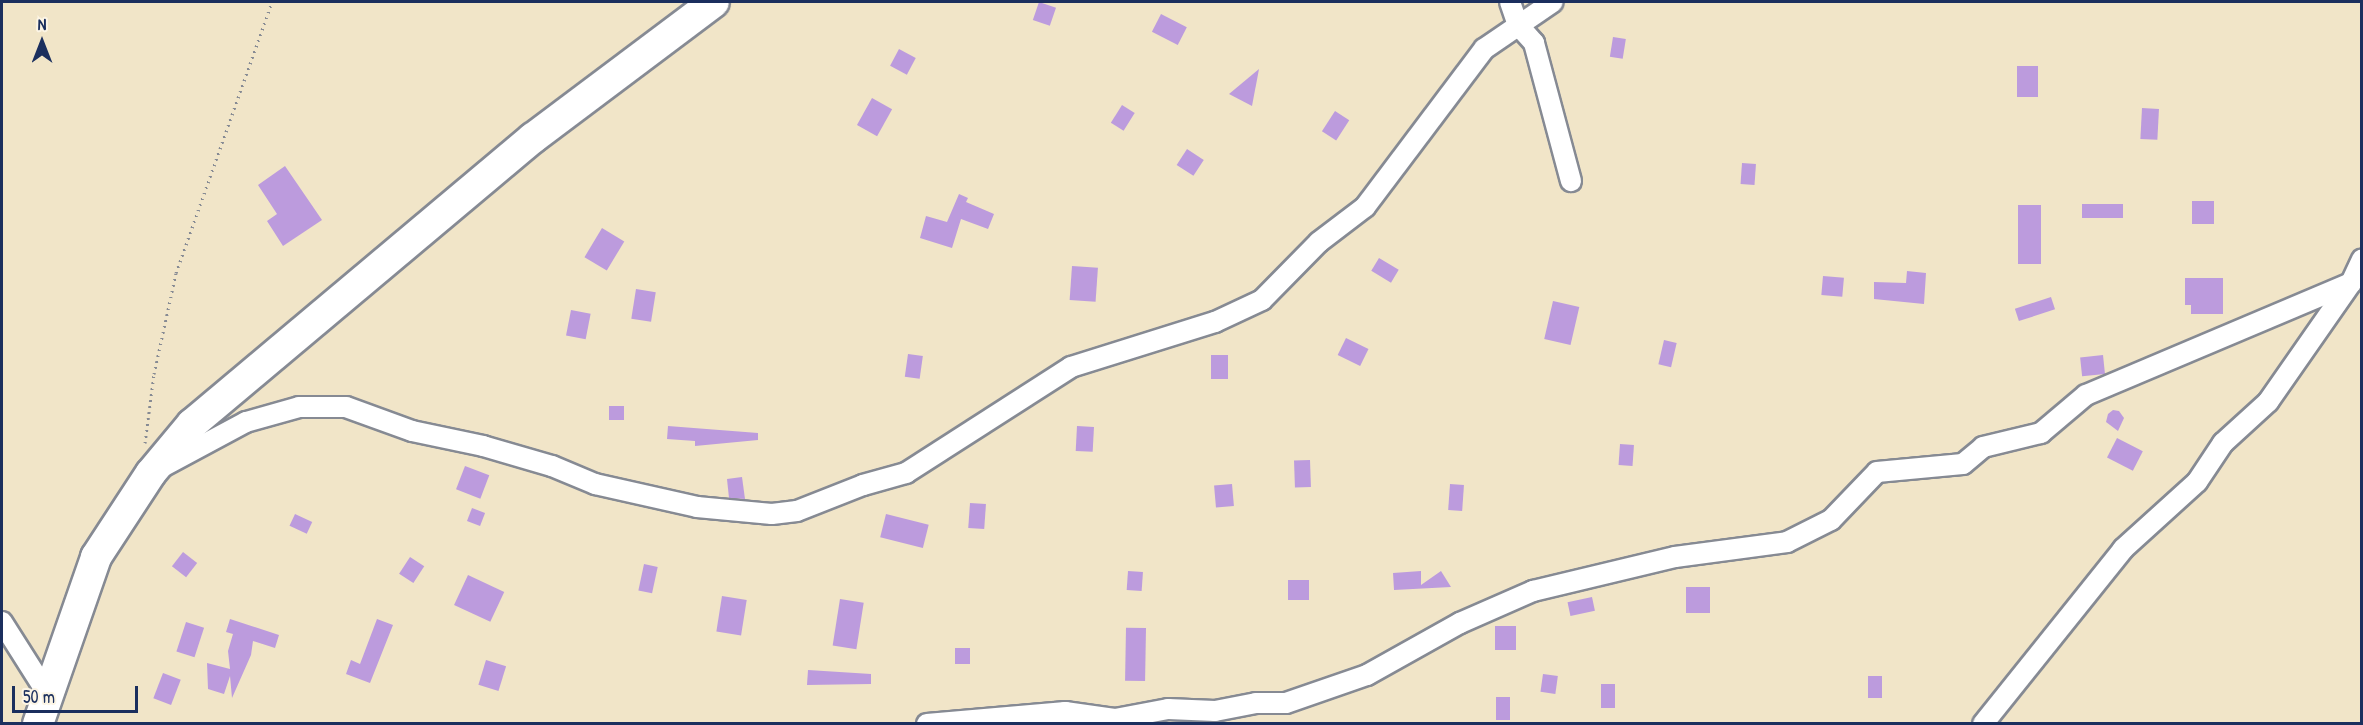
<!DOCTYPE html>
<html>
<head>
<meta charset="utf-8">
<style>
	body { margin:0 }
	#map { position:relative; width:2363px; height:725px; overflow:hidden; background:#f1e5c8; font-family:"Patrick Hand",sans-serif }
	div>[style] { position:absolute }
	[style*='--x'] { left:calc(var(--x)*1px); top:calc(var(--y)*1px); width:calc(var(--w)*1px); rotate:calc(var(--a)*1deg) }
	.building>* { inset:0; background:#bc9bdd; transform-origin:0 0 }
	.path>* { height:3px; margin-top:-1.5px; transform-origin:0; background:repeating-linear-gradient(90deg,#868a93 0 1.5px,transparent 0 6px) }
	.roads { filter:drop-shadow(2px 0 #868a93) drop-shadow(-2px 0 #868a93) drop-shadow(0 2px #868a93) drop-shadow(0 -2px #868a93) }
	.minor>* { height:20px; margin:-10px; padding:0 10px; transform-origin:10px; border-radius:10px; background:#fff }
	.primary>* { height:30px; margin:-15px; padding:0 15px; transform-origin:15px; border-radius:15px; background:#fff }
	span { translate:-50% -50%; white-space:nowrap; text-align:center; line-height:1.15; -webkit-text-stroke:4.5px #fcf5e5; paint-order:stroke }
	.frame { position:absolute; inset:0; border:3px solid #1b2f5e; pointer-events:none }
	.north { position:absolute; left:12px; top:12px; width:60px; height:60px; -webkit-text-stroke:4px #fcf5e5; paint-order:stroke; rotate:0deg; font-size:16px; font-weight:700; line-height:24px; text-align:center; color:#1b2f5e }
	.north::after { content:''; display:block; margin:auto; width:21px; height:27px; background:#1b2f5e; clip-path:polygon(50% 0,100% 100%,50% 72%,0 100%) }
	.scale { position:absolute; left:12px; top:686px; width:126px; height:27px; box-sizing:border-box; border:3px solid #1b2f5e; border-top:0; padding-left:8px; font-size:18px; line-height:21px; white-space:nowrap; color:#1b2f5e; -webkit-text-stroke:4px #fcf5e5; paint-order:stroke }
</style>
</head>
<body>
<div id="map">
	<div class="building">
		<i style="left:1039px;top:2px;width:18px;height:19px;rotate:19deg"></i>
		<i style="left:1161px;top:14px;width:29px;height:20px;rotate:27deg"></i>
		<i style="left:1613px;top:37px;width:13px;height:20px;rotate:9deg"></i>
		<i style="left:899px;top:49px;width:19px;height:19px;rotate:28deg"></i>
		<i style="left:2017px;top:66px;width:21px;height:31px"></i>
		<i style="clip-path:polygon(1259px 69px,1252px 106px,1229px 94px)"></i>
		<i style="left:872px;top:98px;width:23px;height:31px;rotate:29deg"></i>
		<i style="left:1122px;top:105px;width:15px;height:21px;rotate:32deg"></i>
		<i style="left:2142px;top:108px;width:17px;height:31px;rotate:3deg"></i>
		<i style="left:1335px;top:111px;width:17px;height:24px;rotate:33deg"></i>
		<i style="left:1187px;top:149px;width:20px;height:19px;rotate:33deg"></i>
		<i style="left:1742px;top:163px;width:14px;height:21px;rotate:4deg"></i>
		<i style="clip-path:polygon(285px 166px,322px 220px,283px 246px,267px 221px,277px 214px,258px 185px)"></i>
		<i style="clip-path:polygon(959px 194px,968px 198px,966px 202px,994px 214px,988px 229px,961px 219px,952px 248px,920px 238px,926px 216px,947px 222px)"></i>
		<i style="left:2214px;top:201px;width:23px;height:22px;rotate:90deg"></i>
		<i style="left:2123px;top:204px;width:14px;height:41px;rotate:90deg"></i>
		<i style="left:2018px;top:205px;width:23px;height:59px"></i>
		<i style="left:602px;top:228px;width:26px;height:34px;rotate:31deg"></i>
		<i style="left:1379px;top:258px;width:23px;height:15px;rotate:31deg"></i>
		<i style="left:1072px;top:266px;width:26px;height:34px;rotate:4deg"></i>
		<i style="clip-path:polygon(1907px 271px,1926px 273px,1924px 304px,1874px 299px,1874px 282px,1906px 283px)"></i>
		<i style="left:1823px;top:276px;width:21px;height:19px;rotate:5deg"></i>
		<i style="clip-path:polygon(2185px 278px,2223px 278px,2223px 314px,2191px 314px,2191px 305px,2185px 305px)"></i>
		<i style="left:636px;top:289px;width:20px;height:30px;rotate:9deg"></i>
		<i style="left:2051px;top:297px;width:13px;height:38px;rotate:72deg"></i>
		<i style="left:1553px;top:301px;width:27px;height:39px;rotate:13deg"></i>
		<i style="left:571px;top:310px;width:20px;height:26px;rotate:11deg"></i>
		<i style="left:1346px;top:338px;width:25px;height:19px;rotate:26deg"></i>
		<i style="left:1664px;top:340px;width:13px;height:25px;rotate:13deg"></i>
		<i style="left:908px;top:354px;width:15px;height:23px;rotate:8deg"></i>
		<i style="left:1211px;top:355px;width:17px;height:24px"></i>
		<i style="left:2103px;top:355px;width:19px;height:23px;rotate:84deg"></i>
		<i style="left:609px;top:406px;width:15px;height:14px"></i>
		<i style="clip-path:polygon(2113px 410px,2119px 411px,2124px 418px,2118px 431px,2106px 422px,2108px 414px)"></i>
		<i style="clip-path:polygon(668px 426px,758px 433px,758px 440px,695px 446px,695px 441px,667px 439px)"></i>
		<i style="left:1077px;top:426px;width:17px;height:25px;rotate:3deg"></i>
		<i style="left:2117px;top:438px;width:29px;height:22px;rotate:27deg"></i>
		<i style="left:1620px;top:444px;width:14px;height:21px;rotate:4deg"></i>
		<i style="left:1310px;top:460px;width:27px;height:16px;rotate:88deg"></i>
		<i style="left:465px;top:466px;width:26px;height:25px;rotate:21deg"></i>
		<i style="clip-path:polygon(742px 477px,745px 499px,729px 498px,727px 479px)"></i>
		<i style="left:1232px;top:484px;width:22px;height:18px;rotate:85deg"></i>
		<i style="left:1450px;top:484px;width:14px;height:26px;rotate:4deg"></i>
		<i style="left:970px;top:503px;width:16px;height:25px;rotate:4deg"></i>
		<i style="left:472px;top:508px;width:14px;height:14px;rotate:21deg"></i>
		<i style="left:295px;top:514px;width:19px;height:13px;rotate:25deg"></i>
		<i style="left:886px;top:514px;width:44px;height:24px;rotate:14deg"></i>
		<i style="left:183px;top:552px;width:18px;height:18px;rotate:38deg"></i>
		<i style="left:410px;top:557px;width:17px;height:20px;rotate:33deg"></i>
		<i style="left:644px;top:564px;width:14px;height:27px;rotate:12deg"></i>
		<i style="left:1128px;top:571px;width:15px;height:19px;rotate:4deg"></i>
		<i style="clip-path:polygon(1421px 571px,1421px 585px,1441px 571px,1451px 587px,1394px 590px,1393px 573px)"></i>
		<i style="left:468px;top:575px;width:40px;height:33px;rotate:25deg"></i>
		<i style="left:1288px;top:580px;width:21px;height:20px"></i>
		<i style="left:1686px;top:587px;width:24px;height:26px"></i>
		<i style="left:722px;top:596px;width:25px;height:36px;rotate:9deg"></i>
		<i style="left:1592px;top:597px;width:14px;height:25px;rotate:78deg"></i>
		<i style="left:840px;top:599px;width:24px;height:47px;rotate:9deg"></i>
		<i style="clip-path:polygon(230px 619px,279px 635px,275px 648px,253px 641px,251px 655px,232px 698px,230px 676px,224px 694px,208px 689px,207px 663px,230px 669px,228px 651px,233px 634px,226px 632px)"></i>
		<i style="clip-path:polygon(377px 619px,393px 625px,370px 683px,346px 674px,351px 660px,360px 664px)"></i>
		<i style="left:186px;top:622px;width:19px;height:31px;rotate:18deg"></i>
		<i style="left:1495px;top:626px;width:21px;height:24px"></i>
		<i style="left:1146px;top:628px;width:53px;height:20px;rotate:91deg"></i>
		<i style="left:955px;top:648px;width:15px;height:16px"></i>
		<i style="left:486px;top:660px;width:21px;height:26px;rotate:17deg"></i>
		<i style="clip-path:polygon(808px 670px,871px 674px,871px 684px,807px 685px)"></i>
		<i style="left:163px;top:673px;width:19px;height:27px;rotate:21deg"></i>
		<i style="left:1543px;top:674px;width:15px;height:18px;rotate:8deg"></i>
		<i style="left:1868px;top:676px;width:14px;height:22px"></i>
		<i style="left:1601px;top:684px;width:14px;height:24px"></i>
		<i style="left:1510px;top:697px;width:23px;height:14px;rotate:90deg"></i>
	</div>
	<div class="path">
		<i style="--x:145;--y:443;--w:70;--a:-82.6"></i>
		<i style="--x:154;--y:374;--w:103;--a:-77.7"></i>
		<i style="--x:176;--y:273;--w:288;--a:-70.5"></i>
	</div>
	<div class="roads">
		<div class="minor">
			<i style="--x:1510;--y:2;--w:24;--a:71"></i>
			<i style="--x:1518;--y:25;--w:24;--a:48"></i>
			<i style="--x:1534;--y:43;--w:143;--a:75"></i>
			<i style="--x:164;--y:466;--w:93;--a:-28.2"></i>
			<i style="--x:246;--y:422;--w:55;--a:-15.8"></i>
			<i style="--x:299;--y:407;--w:47;--a:0"></i>
			<i style="--x:346;--y:407;--w:70;--a:20"></i>
			<i style="--x:412;--y:431;--w:73;--a:11.9"></i>
			<i style="--x:483;--y:446;--w:72;--a:16.2"></i>
			<i style="--x:552;--y:466;--w:47;--a:22.7"></i>
			<i style="--x:595;--y:484;--w:105;--a:12.7"></i>
			<i style="--x:697;--y:507;--w:75;--a:5.3"></i>
			<i style="--x:772;--y:514;--w:25;--a:-7"></i>
			<i style="--x:797;--y:511;--w:71;--a:-21.5"></i>
			<i style="--x:863;--y:485;--w:45;--a:-15.6"></i>
			<i style="--x:906;--y:473;--w:196;--a:-32.7"></i>
			<i style="--x:1071;--y:367;--w:151;--a:-17.4"></i>
			<i style="--x:1215;--y:322;--w:52;--a:-25.1"></i>
			<i style="--x:1262;--y:300;--w:81;--a:-45.5"></i>
			<i style="--x:1319;--y:242;--w:58;--a:-37.3"></i>
			<i style="--x:1365;--y:207;--w:198;--a:-53"></i>
			<i style="--x:1484;--y:49;--w:83;--a:-34.3"></i>
			<i style="--x:2;--y:622;--w:88;--a:57.6"></i>
			<i style="--x:927;--y:724;--w:139;--a:-5"></i>
			<i style="--x:1065;--y:712;--w:50;--a:8"></i>
			<i style="--x:1115;--y:719;--w:54;--a:-10.7"></i>
			<i style="--x:1168;--y:709;--w:47;--a:2.4"></i>
			<i style="--x:1215;--y:711;--w:42;--a:-11"></i>
			<i style="--x:1256;--y:703;--w:30;--a:0"></i>
			<i style="--x:1286;--y:703;--w:86;--a:-19.1"></i>
			<i style="--x:1367;--y:675;--w:107;--a:-29.2"></i>
			<i style="--x:1460;--y:623;--w:80;--a:-23.7"></i>
			<i style="--x:1533;--y:591;--w:146;--a:-13.5"></i>
			<i style="--x:1675;--y:557;--w:113;--a:-7.6"></i>
			<i style="--x:1787;--y:542;--w:49;--a:-26.6"></i>
			<i style="--x:1831;--y:520;--w:66;--a:-46.2"></i>
			<i style="--x:1877;--y:472;--w:86;--a:-5.3"></i>
			<i style="--x:1963;--y:464;--w:26;--a:-40"></i>
			<i style="--x:1983;--y:447;--w:60;--a:-13.6"></i>
			<i style="--x:2041;--y:433;--w:59;--a:-40.2"></i>
			<i style="--x:2086;--y:395;--w:288;--a:-22.9"></i>
			<i style="--x:1983;--y:724;--w:224;--a:-51.3"></i>
			<i style="--x:2123;--y:549;--w:100;--a:-42.2"></i>
			<i style="--x:2197;--y:482;--w:47;--a:-56.3"></i>
			<i style="--x:2223;--y:443;--w:61;--a:-42.3"></i>
			<i style="--x:2268;--y:402;--w:145;--a:-55.1"></i>
			<i style="--x:2351;--y:283;--w:26;--a:-65"></i>
		</div>
		<div class="primary">
			<i style="--x:38;--y:724;--w:177;--a:-70.8"></i>
			<i style="--x:96;--y:557;--w:100;--a:-56.8"></i>
			<i style="--x:151;--y:473;--w:64;--a:-50.1"></i>
			<i style="--x:192;--y:424;--w:445;--a:-40"></i>
			<i style="--x:533;--y:138;--w:226;--a:-36.9"></i>
		</div>
	</div>
	<div class="frame"></div>
	<div class="north">N</div>
	<div class="scale">50 m</div>
</div>
</body>
</html>
